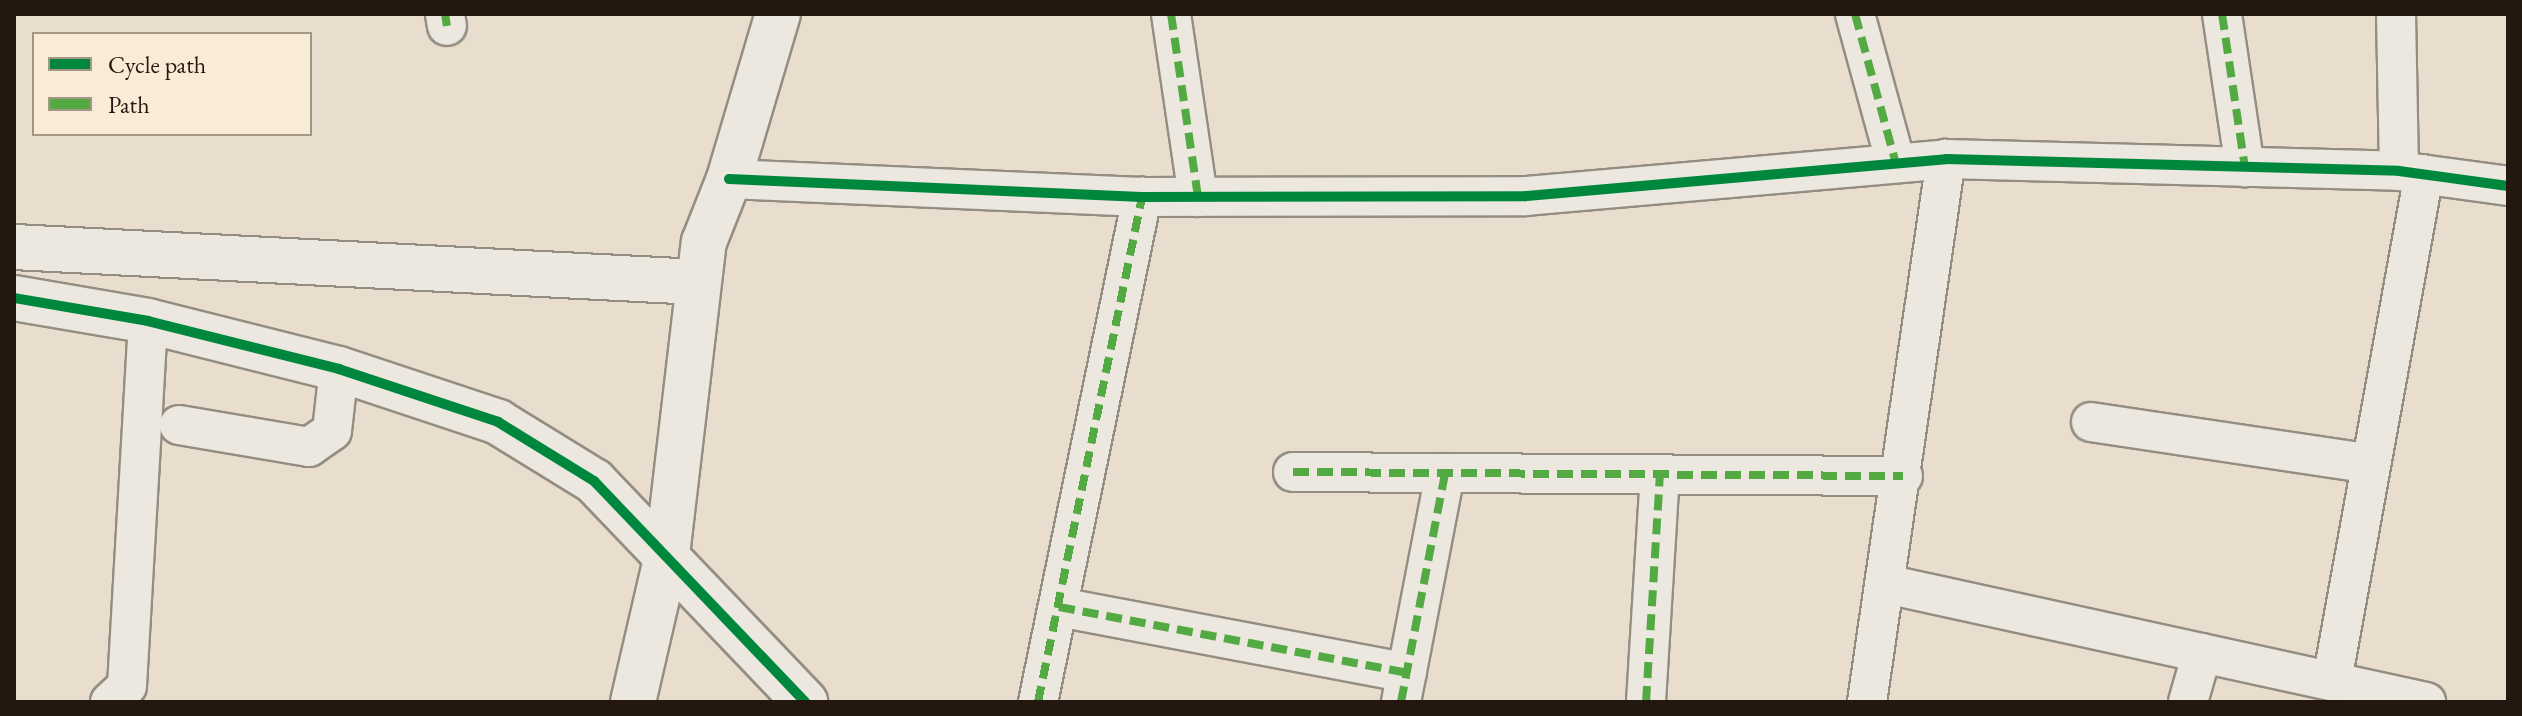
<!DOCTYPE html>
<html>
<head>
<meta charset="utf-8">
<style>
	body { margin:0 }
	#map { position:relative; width:2522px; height:716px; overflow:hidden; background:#e9decd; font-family:"EB Garamond",serif }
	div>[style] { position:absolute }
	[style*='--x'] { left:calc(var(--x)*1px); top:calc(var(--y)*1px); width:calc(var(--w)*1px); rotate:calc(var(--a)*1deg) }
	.roads { filter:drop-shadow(2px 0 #948d82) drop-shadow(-2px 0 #948d82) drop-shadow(0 2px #948d82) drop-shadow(0 -2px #948d82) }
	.street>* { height:38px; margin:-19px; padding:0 19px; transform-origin:19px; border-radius:19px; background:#ece7df }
	.secondary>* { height:44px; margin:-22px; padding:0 22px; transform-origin:22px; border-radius:22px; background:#ece7df }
	.quiet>* { height:8px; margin-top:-4px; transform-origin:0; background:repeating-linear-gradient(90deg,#53a942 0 16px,transparent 0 24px) }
	.cycleway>* { height:10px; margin:-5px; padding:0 5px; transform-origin:5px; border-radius:5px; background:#00873e }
	span { translate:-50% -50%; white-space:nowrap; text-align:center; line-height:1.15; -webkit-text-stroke:6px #f8ecd7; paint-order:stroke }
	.frame { position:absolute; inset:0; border:16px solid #241710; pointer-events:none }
	.legend { position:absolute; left:32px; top:32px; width:280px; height:104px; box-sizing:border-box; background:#f8ecd7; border:2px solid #a39787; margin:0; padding:10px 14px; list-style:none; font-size:24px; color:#241710 }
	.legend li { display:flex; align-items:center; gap:16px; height:40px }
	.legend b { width:40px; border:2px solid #a39787 }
</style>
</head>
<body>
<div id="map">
	<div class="roads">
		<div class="street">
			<i style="--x:445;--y:14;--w:12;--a:81"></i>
			<i style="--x:1171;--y:14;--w:185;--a:81.6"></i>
			<i style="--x:1855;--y:14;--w:151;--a:74.7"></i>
			<i style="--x:2222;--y:14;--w:155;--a:81.5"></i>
			<i style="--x:2396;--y:14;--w:157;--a:88.9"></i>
			<i style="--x:729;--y:179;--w:413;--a:2.5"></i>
			<i style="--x:1142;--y:197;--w:384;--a:-0.1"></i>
			<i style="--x:1526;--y:196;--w:422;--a:-5"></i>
			<i style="--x:1946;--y:159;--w:453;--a:1.5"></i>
			<i style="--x:2399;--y:171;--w:110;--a:7.8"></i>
			<i style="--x:2091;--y:422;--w:283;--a:8.5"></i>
			<i style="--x:179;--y:425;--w:132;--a:9.6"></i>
			<i style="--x:309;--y:447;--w:28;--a:-35"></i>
			<i style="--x:332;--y:431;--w:62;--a:-83.6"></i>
			<i style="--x:1293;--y:472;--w:610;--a:0.38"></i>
			<i style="--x:1886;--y:584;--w:553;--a:12.33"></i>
			<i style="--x:1059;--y:607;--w:354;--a:10.7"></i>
			<i style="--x:2332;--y:681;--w:515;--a:-79.72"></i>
			<i style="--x:110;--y:702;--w:23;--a:-43"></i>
			<i style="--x:127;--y:686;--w:366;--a:-86.7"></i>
			<i style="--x:1038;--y:702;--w:516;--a:-78.36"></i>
			<i style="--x:1401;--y:702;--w:233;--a:-79.1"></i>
			<i style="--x:1646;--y:702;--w:227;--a:-86.5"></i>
			<i style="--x:1867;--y:702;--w:549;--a:-81.72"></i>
			<i style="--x:2188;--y:702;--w:51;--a:-74.1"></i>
		</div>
		<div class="secondary">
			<i style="--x:14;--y:247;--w:685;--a:2.93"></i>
			<i style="--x:14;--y:298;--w:136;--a:9.7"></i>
			<i style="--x:148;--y:321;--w:197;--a:14.1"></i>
			<i style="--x:339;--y:369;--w:168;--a:18.4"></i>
			<i style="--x:498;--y:422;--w:113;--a:31.6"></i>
			<i style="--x:594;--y:481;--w:306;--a:46.3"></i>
			<i style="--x:633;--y:702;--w:151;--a:-77"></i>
			<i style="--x:667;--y:555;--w:315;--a:-83.3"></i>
			<i style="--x:704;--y:242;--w:68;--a:-68.4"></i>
			<i style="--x:729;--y:179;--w:172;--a:-73.5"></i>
		</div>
	</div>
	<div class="quiet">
		<i style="--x:445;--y:14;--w:12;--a:81"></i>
		<i style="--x:1171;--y:14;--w:185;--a:81.6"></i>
		<i style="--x:1855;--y:14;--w:151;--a:74.7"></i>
		<i style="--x:2222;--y:14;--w:155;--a:81.5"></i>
		<i style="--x:1293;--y:472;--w:610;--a:0.38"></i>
		<i style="--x:1059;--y:607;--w:354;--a:10.7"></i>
		<i style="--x:1038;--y:702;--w:516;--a:-78.36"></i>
		<i style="--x:1401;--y:702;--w:233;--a:-79.1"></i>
		<i style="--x:1646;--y:702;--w:227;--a:-86.5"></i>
	</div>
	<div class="cycleway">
		<i style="--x:729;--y:179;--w:413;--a:2.5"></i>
		<i style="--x:1142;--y:197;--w:384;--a:-0.1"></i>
		<i style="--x:1526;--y:196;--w:422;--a:-5"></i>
		<i style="--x:1946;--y:159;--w:453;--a:1.5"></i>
		<i style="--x:2399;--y:171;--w:110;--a:7.8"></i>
		<i style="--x:14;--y:298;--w:136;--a:9.7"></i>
		<i style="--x:148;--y:321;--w:197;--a:14.1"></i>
		<i style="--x:339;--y:369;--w:168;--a:18.4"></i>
		<i style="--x:498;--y:422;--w:113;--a:31.6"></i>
		<i style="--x:594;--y:481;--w:306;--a:46.3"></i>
	</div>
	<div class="frame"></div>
	<ul class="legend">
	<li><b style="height:10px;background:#00873e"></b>Cycle path</li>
	<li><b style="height:10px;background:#53a942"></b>Path</li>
	</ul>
</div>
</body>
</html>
